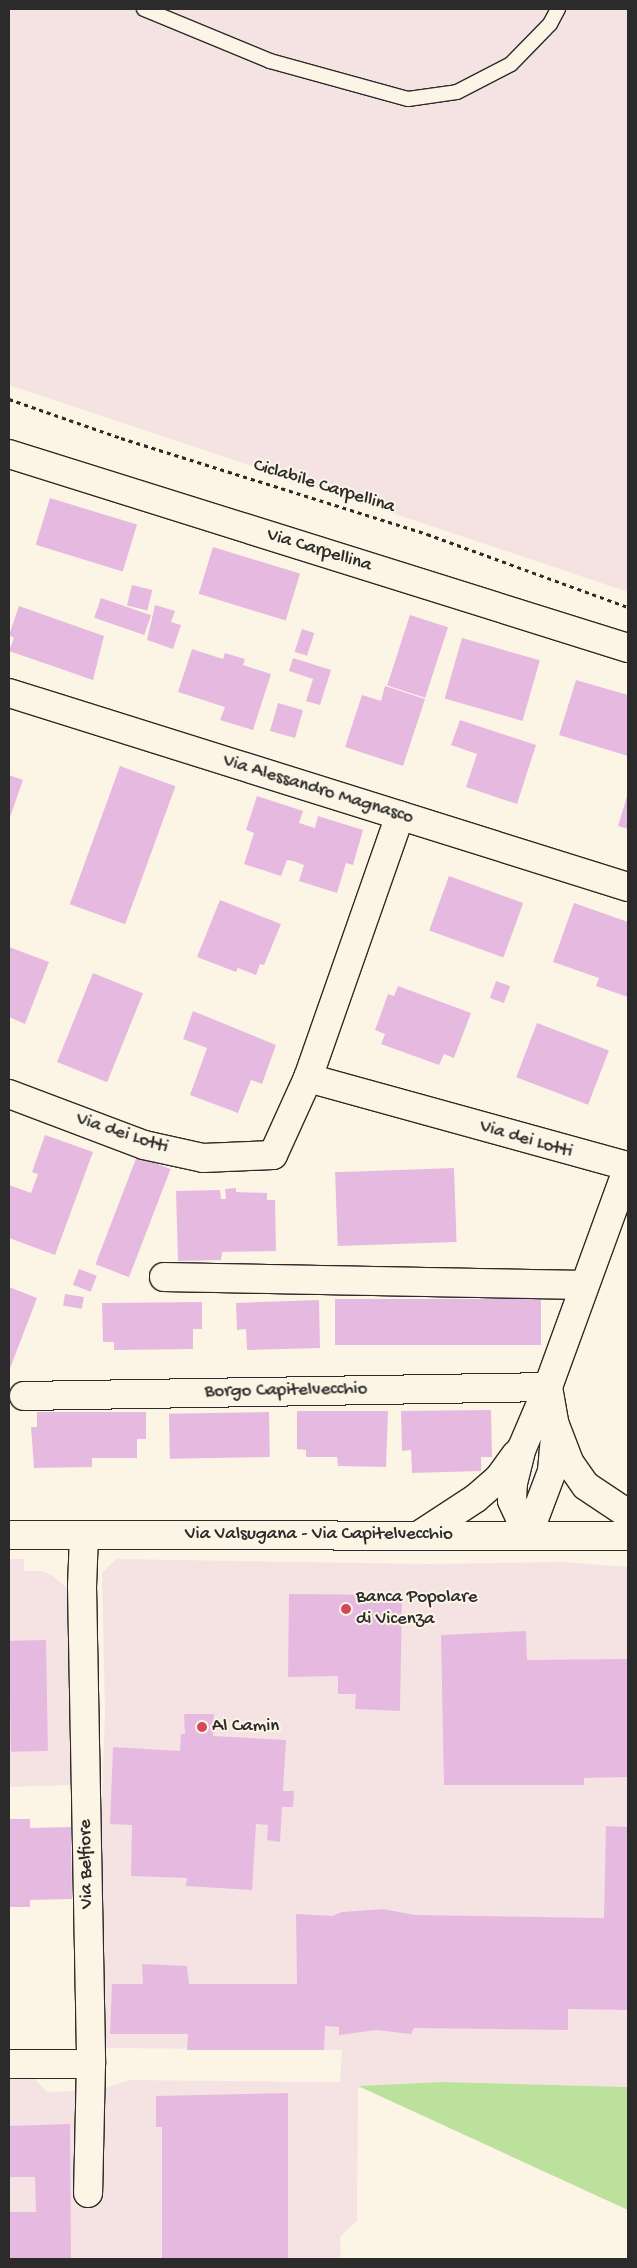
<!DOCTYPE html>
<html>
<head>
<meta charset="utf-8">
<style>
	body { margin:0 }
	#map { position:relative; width:637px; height:2268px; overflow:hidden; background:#fcf5e5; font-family:"Gochi Hand",sans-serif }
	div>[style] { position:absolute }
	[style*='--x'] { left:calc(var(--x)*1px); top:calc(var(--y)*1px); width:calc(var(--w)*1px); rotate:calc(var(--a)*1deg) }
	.built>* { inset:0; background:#f5e3e4 }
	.green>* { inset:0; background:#bce19c }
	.building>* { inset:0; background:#e6bae0; transform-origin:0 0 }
	.path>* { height:3px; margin-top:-1.5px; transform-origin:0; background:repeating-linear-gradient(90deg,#2b2b2b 0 4px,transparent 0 8px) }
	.roads { filter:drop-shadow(1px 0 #2b2b2b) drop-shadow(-1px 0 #2b2b2b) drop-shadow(0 1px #2b2b2b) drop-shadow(0 -1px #2b2b2b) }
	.service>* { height:14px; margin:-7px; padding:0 7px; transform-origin:7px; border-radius:7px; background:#fcf5e5 }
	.minor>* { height:28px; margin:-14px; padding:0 14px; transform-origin:14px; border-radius:14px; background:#fcf5e5 }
	.tertiary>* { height:28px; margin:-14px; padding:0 14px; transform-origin:14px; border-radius:14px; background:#fcf5e5 }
	.secondary>* { height:28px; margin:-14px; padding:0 14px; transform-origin:14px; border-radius:14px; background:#fcf5e5 }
	.dots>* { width:14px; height:14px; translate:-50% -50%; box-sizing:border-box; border:2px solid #fcf5e5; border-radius:50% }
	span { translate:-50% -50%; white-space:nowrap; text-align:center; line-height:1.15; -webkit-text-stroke:4px #fcf5e5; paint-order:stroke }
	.street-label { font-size:19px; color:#2b2b2b }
	.poi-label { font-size:19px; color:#2b2b2b }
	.left { translate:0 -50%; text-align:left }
	.frame { position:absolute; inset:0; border:10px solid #2b2b2b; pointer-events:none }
</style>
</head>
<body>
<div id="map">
	<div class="built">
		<i style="clip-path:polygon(9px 9px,628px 9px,628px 592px,9px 385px)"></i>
		<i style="clip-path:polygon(9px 1559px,24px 1559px,24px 1571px,43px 1571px,53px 1576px,67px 1588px,75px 1605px,71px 1616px,71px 1785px,9px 1787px)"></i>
		<i style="clip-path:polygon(116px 1559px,429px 1564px,564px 1562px,628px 1567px,628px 2087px,442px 2082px,358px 2086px,357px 2221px,340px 2237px,341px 2259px,9px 2259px,9px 2078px,34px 2078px,47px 2092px,100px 2090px,129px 2080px,340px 2082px,342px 2050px,101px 2048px,97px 1927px,105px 1713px,102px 1573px)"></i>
	</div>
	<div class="green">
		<i style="clip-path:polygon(442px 2082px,628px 2087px,628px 2210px,358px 2086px)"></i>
	</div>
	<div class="building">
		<i style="left:50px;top:498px;width:91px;height:49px;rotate:17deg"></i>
		<i style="left:213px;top:547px;width:91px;height:49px;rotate:17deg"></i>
		<i style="left:132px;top:585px;width:21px;height:21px;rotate:14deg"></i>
		<i style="left:101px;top:598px;width:53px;height:21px;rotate:19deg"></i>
		<i style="clip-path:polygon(155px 605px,175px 611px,171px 622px,181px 625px,173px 649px,147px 640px)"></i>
		<i style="clip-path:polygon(19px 606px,104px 636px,93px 680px,9px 651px,14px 638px,9px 635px)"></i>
		<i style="left:410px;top:615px;width:40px;height:74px;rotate:18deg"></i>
		<i style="left:302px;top:629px;width:13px;height:24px;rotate:18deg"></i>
		<i style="left:462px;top:638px;width:81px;height:63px;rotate:16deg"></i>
		<i style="clip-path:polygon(192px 649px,223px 659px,225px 653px,245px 659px,243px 665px,271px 674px,253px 730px,220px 720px,225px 707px,178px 692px)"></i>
		<i style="clip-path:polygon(293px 658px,331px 670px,320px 705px,306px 701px,313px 679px,289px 671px)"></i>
		<i style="clip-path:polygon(576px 680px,628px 695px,628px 756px,559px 735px)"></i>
		<i style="clip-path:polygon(385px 686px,425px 699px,403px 766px,345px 747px,362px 695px,381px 701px)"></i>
		<i style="left:278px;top:703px;width:26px;height:29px;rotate:16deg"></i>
		<i style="clip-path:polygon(460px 720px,536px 745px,517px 804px,466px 787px,477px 754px,451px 745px)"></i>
		<i style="left:120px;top:766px;width:59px;height:147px;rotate:20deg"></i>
		<i style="clip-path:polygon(9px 775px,23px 780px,9px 820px)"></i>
		<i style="clip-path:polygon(628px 793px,628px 829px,618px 826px)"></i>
		<i style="clip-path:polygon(257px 796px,303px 811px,299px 823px,315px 828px,318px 816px,363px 830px,353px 865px,346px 863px,337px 893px,299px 881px,304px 865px,293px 861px,287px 860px,281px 876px,244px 864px,254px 833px,246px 830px)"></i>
		<i style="left:449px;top:876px;width:79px;height:58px;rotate:20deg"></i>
		<i style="clip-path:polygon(220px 900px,281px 924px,264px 965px,260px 964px,256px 975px,238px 968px,236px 972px,197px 957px)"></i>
		<i style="clip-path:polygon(574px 903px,628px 922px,628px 997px,596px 986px,599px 978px,553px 962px)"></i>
		<i style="clip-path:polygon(9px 947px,49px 962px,25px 1024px,9px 1017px)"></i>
		<i style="left:93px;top:973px;width:54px;height:96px;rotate:22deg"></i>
		<i style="left:496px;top:981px;width:15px;height:18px;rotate:20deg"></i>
		<i style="clip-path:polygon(398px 986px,471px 1013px,454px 1058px,444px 1054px,439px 1065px,381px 1044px,385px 1034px,375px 1030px,388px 994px,394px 996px)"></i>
		<i style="clip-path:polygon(193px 1011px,276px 1045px,262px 1084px,251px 1080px,238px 1113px,190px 1095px,207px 1048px,183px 1039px)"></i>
		<i style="left:537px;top:1023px;width:77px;height:58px;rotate:21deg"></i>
		<i style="clip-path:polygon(45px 1135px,93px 1152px,55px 1255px,9px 1238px,9px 1185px,31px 1193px,38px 1174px,32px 1172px)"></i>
		<i style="left:137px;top:1156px;width:36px;height:116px;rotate:21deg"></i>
		<i style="left:454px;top:1168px;width:74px;height:119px;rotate:88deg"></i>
		<i style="clip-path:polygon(236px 1188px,236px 1192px,267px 1193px,267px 1200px,275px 1200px,276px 1251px,222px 1252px,221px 1260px,178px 1261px,176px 1191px,220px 1190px,221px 1199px,226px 1199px,225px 1189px)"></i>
		<i style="left:79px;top:1269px;width:19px;height:17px;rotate:21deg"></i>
		<i style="clip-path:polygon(9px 1287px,37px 1298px,9px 1371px)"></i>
		<i style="left:65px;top:1294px;width:19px;height:12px;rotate:9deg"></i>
		<i style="left:335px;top:1299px;width:206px;height:46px"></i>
		<i style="clip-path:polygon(319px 1300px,320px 1348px,247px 1350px,246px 1329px,237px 1330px,236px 1303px)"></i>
		<i style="clip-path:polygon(202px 1302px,202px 1329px,193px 1329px,193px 1349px,114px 1350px,114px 1342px,103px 1342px,102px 1303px)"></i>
		<i style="clip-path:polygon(491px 1410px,492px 1457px,481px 1457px,481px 1471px,412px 1473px,411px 1450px,402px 1451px,401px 1411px)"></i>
		<i style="clip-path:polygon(297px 1411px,388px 1411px,386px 1467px,338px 1466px,337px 1457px,306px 1457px,306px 1450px,297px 1449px)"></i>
		<i style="clip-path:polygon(37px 1412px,146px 1412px,146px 1439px,137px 1439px,137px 1458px,92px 1458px,92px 1467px,34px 1468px,31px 1427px,37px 1427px)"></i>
		<i style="left:269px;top:1412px;width:45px;height:100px;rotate:89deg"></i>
		<i style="clip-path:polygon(289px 1594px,402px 1595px,400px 1711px,355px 1709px,356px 1694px,338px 1694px,338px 1676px,288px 1677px)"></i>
		<i style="clip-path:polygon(526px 1631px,527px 1660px,628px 1659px,628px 1777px,584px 1778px,584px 1785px,444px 1785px,441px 1635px)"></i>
		<i style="left:46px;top:1640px;width:111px;height:37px;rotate:89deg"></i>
		<i style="clip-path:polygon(184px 1714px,214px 1714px,213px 1736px,286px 1740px,283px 1791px,294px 1791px,293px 1807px,282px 1807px,280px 1842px,267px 1840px,268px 1825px,256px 1824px,252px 1890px,186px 1886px,187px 1878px,131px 1876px,132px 1825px,110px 1824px,113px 1747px,180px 1751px,181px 1734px,185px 1734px)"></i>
		<i style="clip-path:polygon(9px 1819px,30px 1819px,30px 1828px,71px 1827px,72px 1899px,30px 1900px,30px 1907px,9px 1907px)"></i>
		<i style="clip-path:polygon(606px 1826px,628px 1827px,628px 2010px,568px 2009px,568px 2030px,414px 2028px,411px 2034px,376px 2030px,339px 2035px,339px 2027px,325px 2026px,324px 2050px,187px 2050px,188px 2034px,110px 2034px,112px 1984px,143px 1984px,142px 1964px,187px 1966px,189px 1984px,297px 1984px,296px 1914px,332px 1916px,342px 1912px,383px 1909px,415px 1915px,604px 1918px)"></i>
		<i style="clip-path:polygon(288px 2093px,288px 2259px,162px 2259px,162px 2127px,156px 2127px,156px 2096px)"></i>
		<i style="clip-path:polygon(70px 2124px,71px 2259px,9px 2259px,9px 2212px,36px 2212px,35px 2177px,9px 2177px,9px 2126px)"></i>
	</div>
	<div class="path">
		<i style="--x:9;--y:399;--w:119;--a:19.2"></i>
		<i style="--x:121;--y:438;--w:321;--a:17.4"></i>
		<i style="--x:427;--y:534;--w:214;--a:20"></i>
	</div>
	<div class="roads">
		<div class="service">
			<i style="--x:144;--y:9;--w:136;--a:22.4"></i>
			<i style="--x:270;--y:61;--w:143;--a:15.4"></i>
			<i style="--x:408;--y:99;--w:49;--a:-8.1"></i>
			<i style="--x:457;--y:92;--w:61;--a:-27.4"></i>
			<i style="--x:511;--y:64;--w:56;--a:-45.7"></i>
			<i style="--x:550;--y:24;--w:17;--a:-62"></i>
		</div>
		<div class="minor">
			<i style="--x:9;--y:693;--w:649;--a:17.4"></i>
			<i style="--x:308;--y:1078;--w:332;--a:15.4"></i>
			<i style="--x:9;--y:1094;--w:144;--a:20.7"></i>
			<i style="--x:144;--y:1145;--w:60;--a:12.4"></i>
			<i style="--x:203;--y:1158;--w:70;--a:-2.5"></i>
			<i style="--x:273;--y:1155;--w:85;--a:-65.6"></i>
			<i style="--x:308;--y:1078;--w:278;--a:-70.7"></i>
			<i style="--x:164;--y:1277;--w:419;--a:1.1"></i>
			<i style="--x:24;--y:1396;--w:524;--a:-0.98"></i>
			<i style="--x:84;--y:1535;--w:51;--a:92.2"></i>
			<i style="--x:82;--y:1586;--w:478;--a:88.9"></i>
			<i style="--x:91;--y:2064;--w:129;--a:91.3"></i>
			<i style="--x:9;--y:2064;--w:82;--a:0"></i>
		</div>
		<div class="tertiary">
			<i style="--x:9;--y:454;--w:649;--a:17.4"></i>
			<i style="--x:548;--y:1387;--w:39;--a:80"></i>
			<i style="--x:555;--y:1425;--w:40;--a:69"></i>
			<i style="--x:569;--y:1462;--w:29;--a:55"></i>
			<i style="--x:586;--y:1486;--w:50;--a:33.7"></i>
			<i style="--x:528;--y:1535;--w:38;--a:-115"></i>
			<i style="--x:512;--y:1500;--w:17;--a:-87"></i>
			<i style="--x:513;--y:1483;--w:36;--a:-76"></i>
			<i style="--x:522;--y:1448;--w:66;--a:-66.9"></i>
			<i style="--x:548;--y:1387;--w:234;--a:-70"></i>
			<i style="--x:528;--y:1535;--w:68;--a:-69.4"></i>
			<i style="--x:552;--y:1471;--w:37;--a:-85"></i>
			<i style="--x:418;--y:1536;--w:69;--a:-33.2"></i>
			<i style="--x:476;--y:1498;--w:30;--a:-41"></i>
			<i style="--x:499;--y:1478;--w:29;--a:-54"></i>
		</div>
		<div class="secondary">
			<i style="--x:9;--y:1535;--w:619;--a:0.09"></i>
		</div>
	</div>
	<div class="dots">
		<i style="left:346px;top:1609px;background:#d1495b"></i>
		<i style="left:202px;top:1727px;background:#d1495b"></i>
	</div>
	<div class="street-label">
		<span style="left:324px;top:487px;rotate:17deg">Ciclabile Carpellina</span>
		<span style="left:319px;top:551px;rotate:17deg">Via Carpellina</span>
		<span style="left:318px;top:790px;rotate:17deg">Via Alessandro Magnasco</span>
		<span style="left:122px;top:1134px;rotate:18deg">Via dei Lotti</span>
		<span style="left:526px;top:1140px;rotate:16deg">Via dei Lotti</span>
		<span style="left:286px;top:1391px;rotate:-1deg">Borgo Capitelvecchio</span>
		<span style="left:319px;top:1535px">Via Valsugana - Via Capitelvecchio</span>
		<span style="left:87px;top:1864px;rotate:-91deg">Via Belfiore</span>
	</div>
	<div class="poi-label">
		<span class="left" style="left:356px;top:1609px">Banca Popolare<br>di Vicenza</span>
		<span class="left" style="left:212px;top:1727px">Al Camin</span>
	</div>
	<div class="frame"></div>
</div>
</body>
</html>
